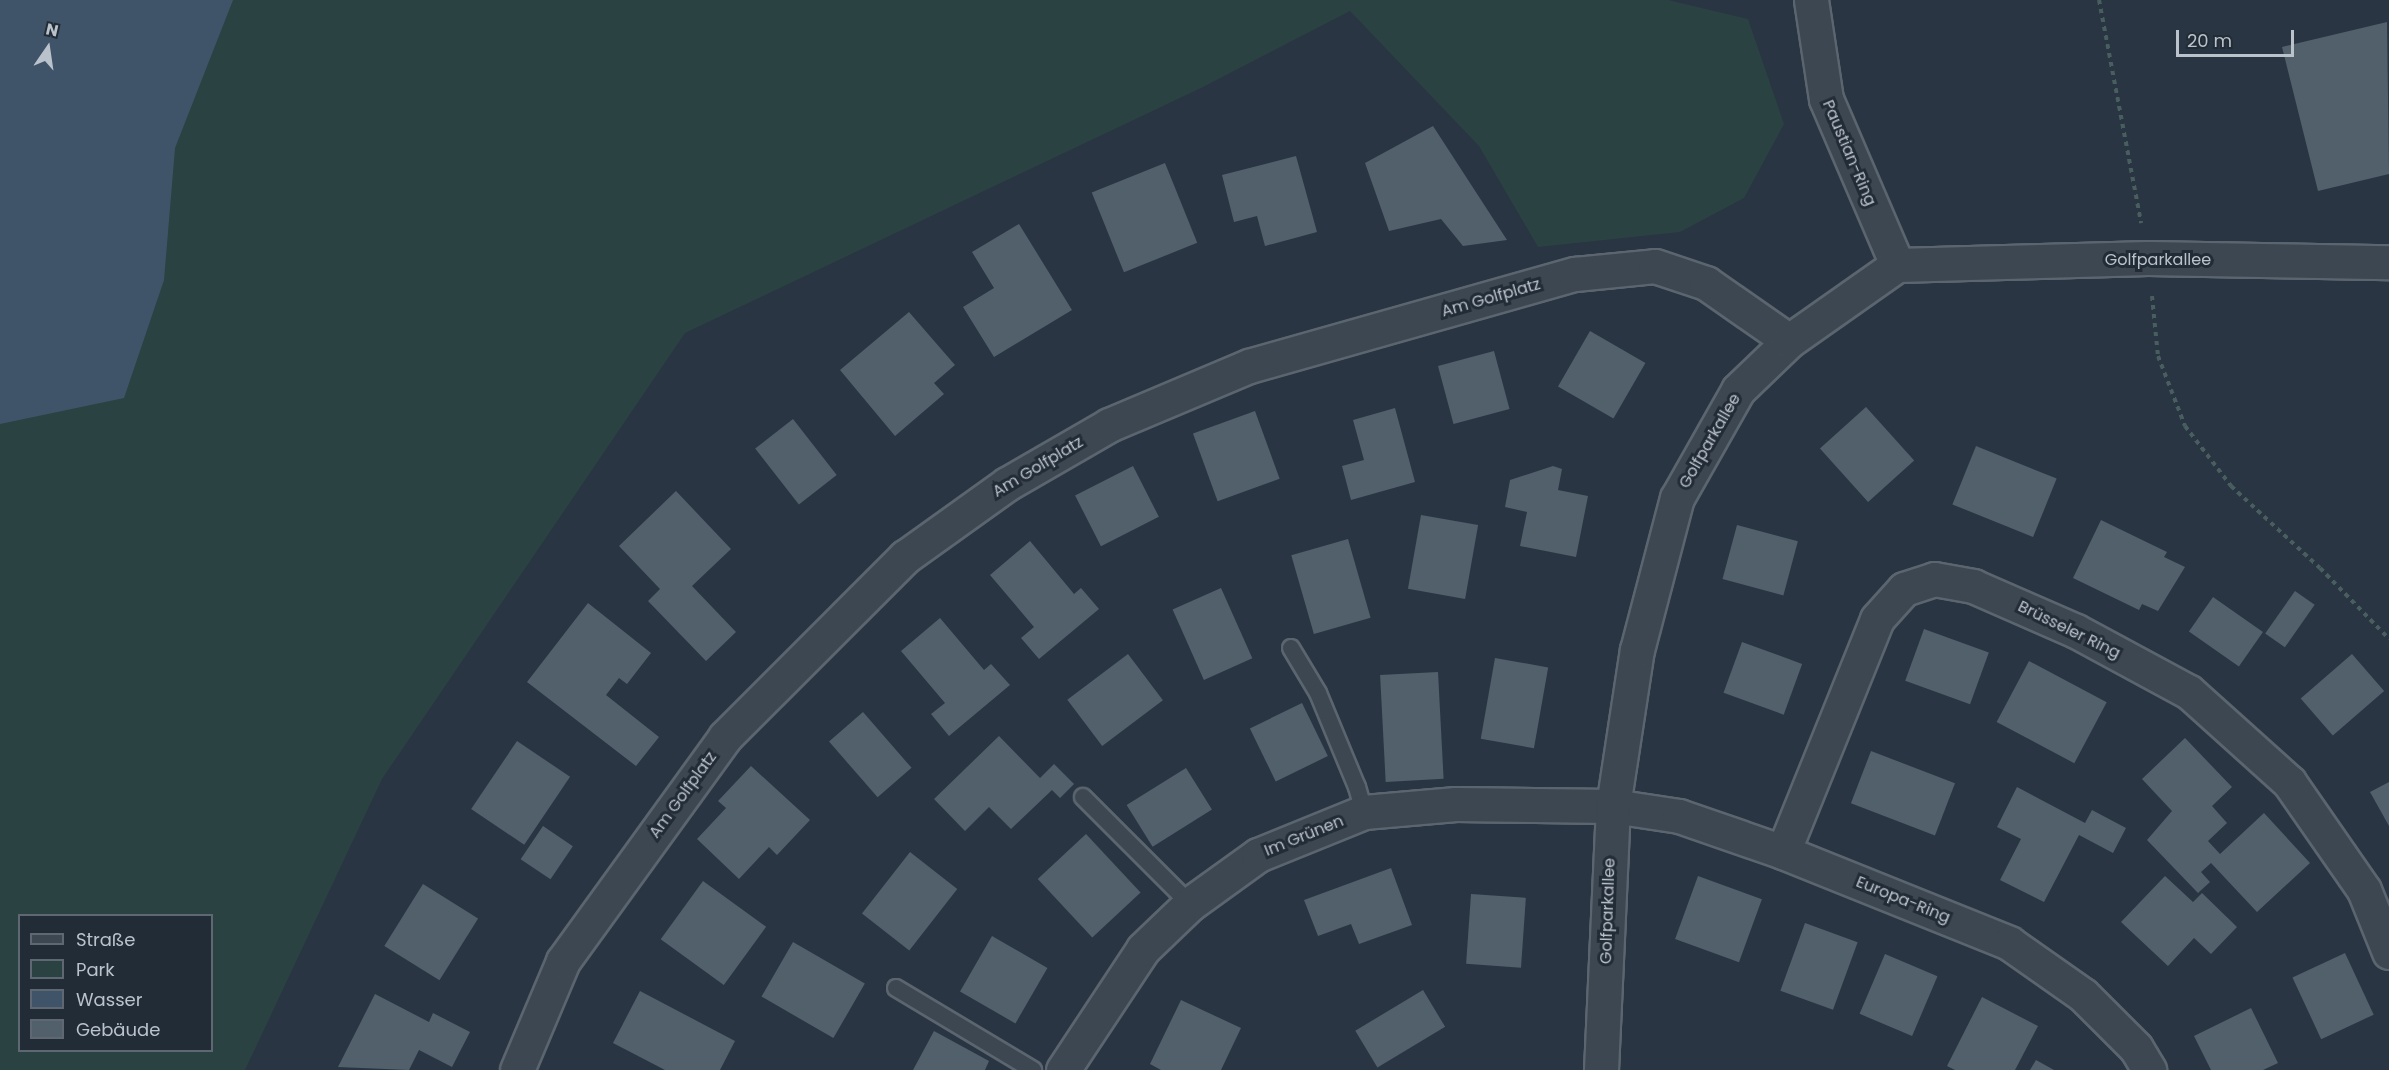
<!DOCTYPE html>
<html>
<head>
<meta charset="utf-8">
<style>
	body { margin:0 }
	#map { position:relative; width:2389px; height:1070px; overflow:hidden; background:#293542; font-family:Poppins,sans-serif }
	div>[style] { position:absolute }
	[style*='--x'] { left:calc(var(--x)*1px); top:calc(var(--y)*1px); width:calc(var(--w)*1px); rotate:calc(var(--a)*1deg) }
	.green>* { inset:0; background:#2b4243 }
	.water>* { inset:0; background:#405469 }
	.building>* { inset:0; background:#52606c; transform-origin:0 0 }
	.path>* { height:4px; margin-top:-2px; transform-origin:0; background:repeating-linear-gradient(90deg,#495e5f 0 4.5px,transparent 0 9px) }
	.roads { filter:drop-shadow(2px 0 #5b656f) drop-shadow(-2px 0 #5b656f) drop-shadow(0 2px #5b656f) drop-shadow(0 -2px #5b656f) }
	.lane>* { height:16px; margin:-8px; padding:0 8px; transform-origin:8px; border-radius:8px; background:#3d4751 }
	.street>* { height:33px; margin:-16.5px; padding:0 16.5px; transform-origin:16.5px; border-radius:16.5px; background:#3d4751 }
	span { translate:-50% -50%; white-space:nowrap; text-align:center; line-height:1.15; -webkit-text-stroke:6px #222c37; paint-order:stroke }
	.street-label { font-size:16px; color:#bac2cb }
	.legend { position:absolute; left:18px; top:914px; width:195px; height:138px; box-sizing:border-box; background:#222c37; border:2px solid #5f6872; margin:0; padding:8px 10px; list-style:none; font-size:18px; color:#bac2cb }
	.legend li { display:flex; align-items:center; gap:12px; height:30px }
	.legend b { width:30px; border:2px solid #5f6872 }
	.north { position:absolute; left:18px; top:18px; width:60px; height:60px; -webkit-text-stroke:4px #222c37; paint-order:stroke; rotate:13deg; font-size:16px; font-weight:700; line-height:24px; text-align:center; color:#bac2cb }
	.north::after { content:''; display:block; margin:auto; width:21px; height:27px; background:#bac2cb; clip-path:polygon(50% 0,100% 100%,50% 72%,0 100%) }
	.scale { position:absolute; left:2176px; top:30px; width:118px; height:27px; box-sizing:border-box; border:3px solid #bac2cb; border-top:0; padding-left:8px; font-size:18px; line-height:21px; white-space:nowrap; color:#bac2cb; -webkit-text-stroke:4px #222c37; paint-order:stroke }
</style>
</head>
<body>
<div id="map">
	<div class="green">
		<i style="clip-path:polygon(evenodd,0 0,1668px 0,1748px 19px,1784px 124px,1744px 198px,1680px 232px,1538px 247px,1479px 146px,1350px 11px,1203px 87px,685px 333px,382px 779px,245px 1070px,0 1070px,0 0,20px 916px,212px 916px,212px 1050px,20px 1050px,20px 916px)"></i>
	</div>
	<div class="water">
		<i style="clip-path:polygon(0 0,233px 0,175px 148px,164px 280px,124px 398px,0 424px)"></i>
	</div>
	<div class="building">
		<i style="clip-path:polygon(2387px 22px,2389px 174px,2318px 191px,2282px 47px)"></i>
		<i style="clip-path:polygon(1433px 126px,1507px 240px,1463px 246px,1441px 219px,1389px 231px,1365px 163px)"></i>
		<i style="clip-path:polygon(1296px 156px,1317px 232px,1265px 246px,1257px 216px,1234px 222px,1222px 175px)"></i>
		<i style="left:1165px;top:163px;width:86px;height:79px;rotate:68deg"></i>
		<i style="clip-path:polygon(1019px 224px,1072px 310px,994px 357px,963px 307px,994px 288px,972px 252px)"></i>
		<i style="clip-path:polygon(909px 312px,955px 365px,934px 383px,944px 394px,895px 436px,840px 370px)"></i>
		<i style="left:1590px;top:331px;width:64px;height:64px;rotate:30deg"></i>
		<i style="left:1494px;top:351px;width:60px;height:58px;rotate:75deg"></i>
		<i style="left:1866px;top:407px;width:72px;height:62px;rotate:48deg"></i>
		<i style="clip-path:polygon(1395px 408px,1415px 482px,1351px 500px,1342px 466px,1364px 460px,1353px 420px)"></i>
		<i style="left:1255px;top:411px;width:72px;height:66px;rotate:70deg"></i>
		<i style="left:793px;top:419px;width:71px;height:48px;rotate:52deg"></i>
		<i style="left:1976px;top:446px;width:87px;height:63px;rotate:22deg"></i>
		<i style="left:1133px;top:466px;width:57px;height:65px;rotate:63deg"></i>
		<i style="clip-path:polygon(1553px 466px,1562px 469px,1558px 490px,1588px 496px,1576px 557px,1520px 546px,1527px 512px,1505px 507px,1510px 480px)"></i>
		<i style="clip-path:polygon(676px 491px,731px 549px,692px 586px,736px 632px,706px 661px,648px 601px,660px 589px,619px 546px)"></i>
		<i style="left:1421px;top:515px;width:58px;height:75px;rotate:10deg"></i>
		<i style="clip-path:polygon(2101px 520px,2167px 552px,2164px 557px,2185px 567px,2158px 611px,2142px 604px,2139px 610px,2073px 578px)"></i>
		<i style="left:1737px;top:525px;width:63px;height:56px;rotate:15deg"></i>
		<i style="left:1348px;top:539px;width:82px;height:59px;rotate:74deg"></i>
		<i style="clip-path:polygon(1030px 541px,1074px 594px,1081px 588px,1099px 609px,1039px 659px,1021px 638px,1034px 627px,990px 575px)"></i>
		<i style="left:1221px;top:588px;width:77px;height:53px;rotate:66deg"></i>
		<i style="left:2295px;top:591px;width:24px;height:52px;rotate:35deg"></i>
		<i style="left:2213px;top:597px;width:61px;height:42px;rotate:35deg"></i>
		<i style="clip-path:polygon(588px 603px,651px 653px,627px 684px,619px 678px,606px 695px,659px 737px,636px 766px,527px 682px)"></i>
		<i style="clip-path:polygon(940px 618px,984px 670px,991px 664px,1010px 685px,949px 736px,931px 714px,945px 703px,901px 651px)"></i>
		<i style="left:1924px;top:629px;width:69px;height:55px;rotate:20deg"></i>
		<i style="left:1742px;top:642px;width:64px;height:54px;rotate:20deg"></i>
		<i style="left:1128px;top:654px;width:58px;height:76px;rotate:53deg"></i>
		<i style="left:2352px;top:654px;width:49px;height:68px;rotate:49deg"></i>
		<i style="left:1495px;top:658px;width:54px;height:82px;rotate:10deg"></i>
		<i style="left:2029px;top:661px;width:88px;height:69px;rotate:28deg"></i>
		<i style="left:1438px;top:672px;width:107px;height:58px;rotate:87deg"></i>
		<i style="left:1302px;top:703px;width:59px;height:58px;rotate:64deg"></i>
		<i style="left:863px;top:712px;width:74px;height:45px;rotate:49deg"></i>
		<i style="clip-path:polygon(999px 736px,1040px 778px,1054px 764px,1074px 784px,1060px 798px,1052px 790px,1011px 829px,989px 807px,965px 831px,934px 799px)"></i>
		<i style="clip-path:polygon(2185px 738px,2232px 787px,2212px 806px,2227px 823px,2208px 841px,2220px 854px,2264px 813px,2310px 863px,2257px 912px,2211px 863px,2201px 872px,2210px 882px,2198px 893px,2147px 840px,2172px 811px,2142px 779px)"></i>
		<i style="left:517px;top:741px;width:64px;height:82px;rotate:34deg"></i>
		<i style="left:1871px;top:751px;width:90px;height:56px;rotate:21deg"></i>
		<i style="clip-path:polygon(751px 766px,810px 820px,777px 855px,769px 847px,739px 879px,697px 839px,726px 808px,718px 801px)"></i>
		<i style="left:1186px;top:768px;width:49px;height:70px;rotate:58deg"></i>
		<i style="clip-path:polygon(2389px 782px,2389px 826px,2370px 792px)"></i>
		<i style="clip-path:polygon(2017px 787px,2085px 823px,2092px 810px,2126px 828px,2113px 853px,2079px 835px,2044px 902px,2000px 880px,2021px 839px,1997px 827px)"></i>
		<i style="left:543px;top:826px;width:36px;height:40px;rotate:34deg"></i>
		<i style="left:1086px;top:834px;width:80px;height:66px;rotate:47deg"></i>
		<i style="left:910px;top:852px;width:60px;height:78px;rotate:38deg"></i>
		<i style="clip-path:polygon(1391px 868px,1412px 925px,1359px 944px,1351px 924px,1318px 936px,1304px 900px)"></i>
		<i style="left:1698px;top:876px;width:68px;height:67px;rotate:20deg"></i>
		<i style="clip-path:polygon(2165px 876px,2193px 902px,2202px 893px,2237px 927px,2211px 954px,2194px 938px,2168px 966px,2121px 922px)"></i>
		<i style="left:703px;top:881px;width:78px;height:72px;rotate:36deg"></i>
		<i style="left:423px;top:884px;width:65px;height:73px;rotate:32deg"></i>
		<i style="left:1471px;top:894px;width:55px;height:70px;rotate:4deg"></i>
		<i style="left:1805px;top:923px;width:56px;height:72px;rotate:20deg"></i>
		<i style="left:992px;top:936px;width:64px;height:64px;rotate:30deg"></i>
		<i style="left:793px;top:942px;width:83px;height:63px;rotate:30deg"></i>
		<i style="left:2345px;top:953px;width:68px;height:58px;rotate:65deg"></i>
		<i style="left:1885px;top:954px;width:57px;height:65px;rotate:23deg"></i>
		<i style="left:1423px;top:990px;width:43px;height:79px;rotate:59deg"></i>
		<i style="clip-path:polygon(640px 991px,735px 1041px,720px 1070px,665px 1070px,613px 1043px)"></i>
		<i style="clip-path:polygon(375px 994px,429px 1022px,433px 1013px,470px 1032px,452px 1067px,419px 1050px,409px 1070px,338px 1067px)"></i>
		<i style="clip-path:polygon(1982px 997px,2038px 1026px,2015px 1070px,1955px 1070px,1947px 1066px)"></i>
		<i style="clip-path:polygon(1181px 1000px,1241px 1028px,1221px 1070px,1161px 1070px,1150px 1064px)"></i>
		<i style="clip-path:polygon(2251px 1008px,2278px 1063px,2263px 1070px,2211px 1070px,2194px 1036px)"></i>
		<i style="clip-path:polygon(934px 1031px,989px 1061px,985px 1070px,913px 1070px)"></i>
		<i style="clip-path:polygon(2036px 1060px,2054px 1070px,2030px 1070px)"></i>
	</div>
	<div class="path">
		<i style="--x:2099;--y:0;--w:227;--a:79.3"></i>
		<i style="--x:2152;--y:296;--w:60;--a:84.3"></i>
		<i style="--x:2158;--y:356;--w:75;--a:68.9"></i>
		<i style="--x:2185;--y:426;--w:76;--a:52.5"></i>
		<i style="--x:2231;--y:486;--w:121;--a:42.7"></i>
		<i style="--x:2320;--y:568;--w:99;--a:45.8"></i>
	</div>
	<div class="roads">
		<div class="lane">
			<i style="--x:1291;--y:648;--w:52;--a:59"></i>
			<i style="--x:1318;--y:693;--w:102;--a:67.5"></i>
			<i style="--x:1357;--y:787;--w:26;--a:74"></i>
			<i style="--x:1083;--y:797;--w:151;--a:45"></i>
			<i style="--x:896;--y:988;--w:160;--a:30.9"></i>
		</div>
		<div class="street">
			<i style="--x:1811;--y:0;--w:100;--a:81.4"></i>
			<i style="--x:1826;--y:99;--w:181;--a:66.8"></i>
			<i style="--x:1783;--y:852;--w:251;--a:-68"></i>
			<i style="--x:1877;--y:619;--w:40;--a:-48"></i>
			<i style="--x:1904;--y:589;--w:32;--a:-18"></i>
			<i style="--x:1934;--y:579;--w:40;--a:10"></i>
			<i style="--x:1973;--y:586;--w:112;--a:23.6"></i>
			<i style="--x:2076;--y:631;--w:128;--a:28.4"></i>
			<i style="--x:2189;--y:692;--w:135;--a:42"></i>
			<i style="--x:2289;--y:782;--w:131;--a:55.2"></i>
			<i style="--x:2364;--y:890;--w:67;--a:68"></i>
			<i style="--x:517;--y:1070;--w:118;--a:-67.1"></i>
			<i style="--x:563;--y:961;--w:276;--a:-54.1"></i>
			<i style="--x:725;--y:737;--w:255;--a:-45"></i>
			<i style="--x:905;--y:557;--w:125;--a:-35.6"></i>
			<i style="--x:1007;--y:484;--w:118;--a:-30"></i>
			<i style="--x:1109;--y:425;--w:152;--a:-22.9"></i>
			<i style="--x:1249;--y:366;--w:339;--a:-15.8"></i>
			<i style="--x:1575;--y:274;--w:80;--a:-5.7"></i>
			<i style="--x:1655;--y:266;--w:54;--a:18.4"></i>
			<i style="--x:1706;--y:283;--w:101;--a:34.9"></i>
			<i style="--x:1063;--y:1070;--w:145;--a:-56.5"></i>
			<i style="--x:1143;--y:949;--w:65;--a:-43.8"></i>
			<i style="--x:1190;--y:904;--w:84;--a:-35.8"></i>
			<i style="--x:1258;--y:855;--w:114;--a:-22.1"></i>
			<i style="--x:1364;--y:812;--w:92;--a:-5"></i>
			<i style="--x:1456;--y:804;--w:157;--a:0.7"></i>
			<i style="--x:1613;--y:806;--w:67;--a:8.6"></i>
			<i style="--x:1679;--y:816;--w:110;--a:19.1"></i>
			<i style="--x:1783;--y:852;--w:244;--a:21.9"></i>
			<i style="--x:2009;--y:943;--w:90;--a:35.1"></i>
			<i style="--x:2083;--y:995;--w:75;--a:45"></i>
			<i style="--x:2136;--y:1048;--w:26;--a:59"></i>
			<i style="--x:1601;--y:1070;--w:264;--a:-87.4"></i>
			<i style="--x:1613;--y:806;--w:158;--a:-81.3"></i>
			<i style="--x:1637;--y:650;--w:157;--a:-75.3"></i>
			<i style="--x:1677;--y:498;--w:124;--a:-60.5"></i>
			<i style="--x:1738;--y:390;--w:71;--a:-43.9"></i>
			<i style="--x:1789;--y:341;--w:132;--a:-35.1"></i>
			<i style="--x:1897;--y:265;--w:251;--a:-1.6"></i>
			<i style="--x:2148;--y:258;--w:241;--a:1"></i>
		</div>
	</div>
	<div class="street-label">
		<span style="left:1849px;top:153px;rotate:67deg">Paustian-Ring</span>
		<span style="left:2158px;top:260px">Golfparkallee</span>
		<span style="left:1491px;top:298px;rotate:-16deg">Am Golfplatz</span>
		<span style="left:1710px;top:441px;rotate:-60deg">Golfparkallee</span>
		<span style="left:1038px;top:467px;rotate:-31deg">Am Golfplatz</span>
		<span style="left:2069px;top:630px;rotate:26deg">Brüsseler Ring</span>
		<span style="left:683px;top:795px;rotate:-54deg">Am Golfplatz</span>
		<span style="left:1304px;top:836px;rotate:-22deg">Im Grünen</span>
		<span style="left:1903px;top:900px;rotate:22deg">Europa-Ring</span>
		<span style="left:1608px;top:911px;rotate:-88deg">Golfparkallee</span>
	</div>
	<ul class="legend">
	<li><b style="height:8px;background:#3d4751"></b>Straße</li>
	<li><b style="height:16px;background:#2b4243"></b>Park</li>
	<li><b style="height:16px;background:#405469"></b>Wasser</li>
	<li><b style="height:16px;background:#52606c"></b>Gebäude</li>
	</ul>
	<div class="north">N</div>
	<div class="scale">20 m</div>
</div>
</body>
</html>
